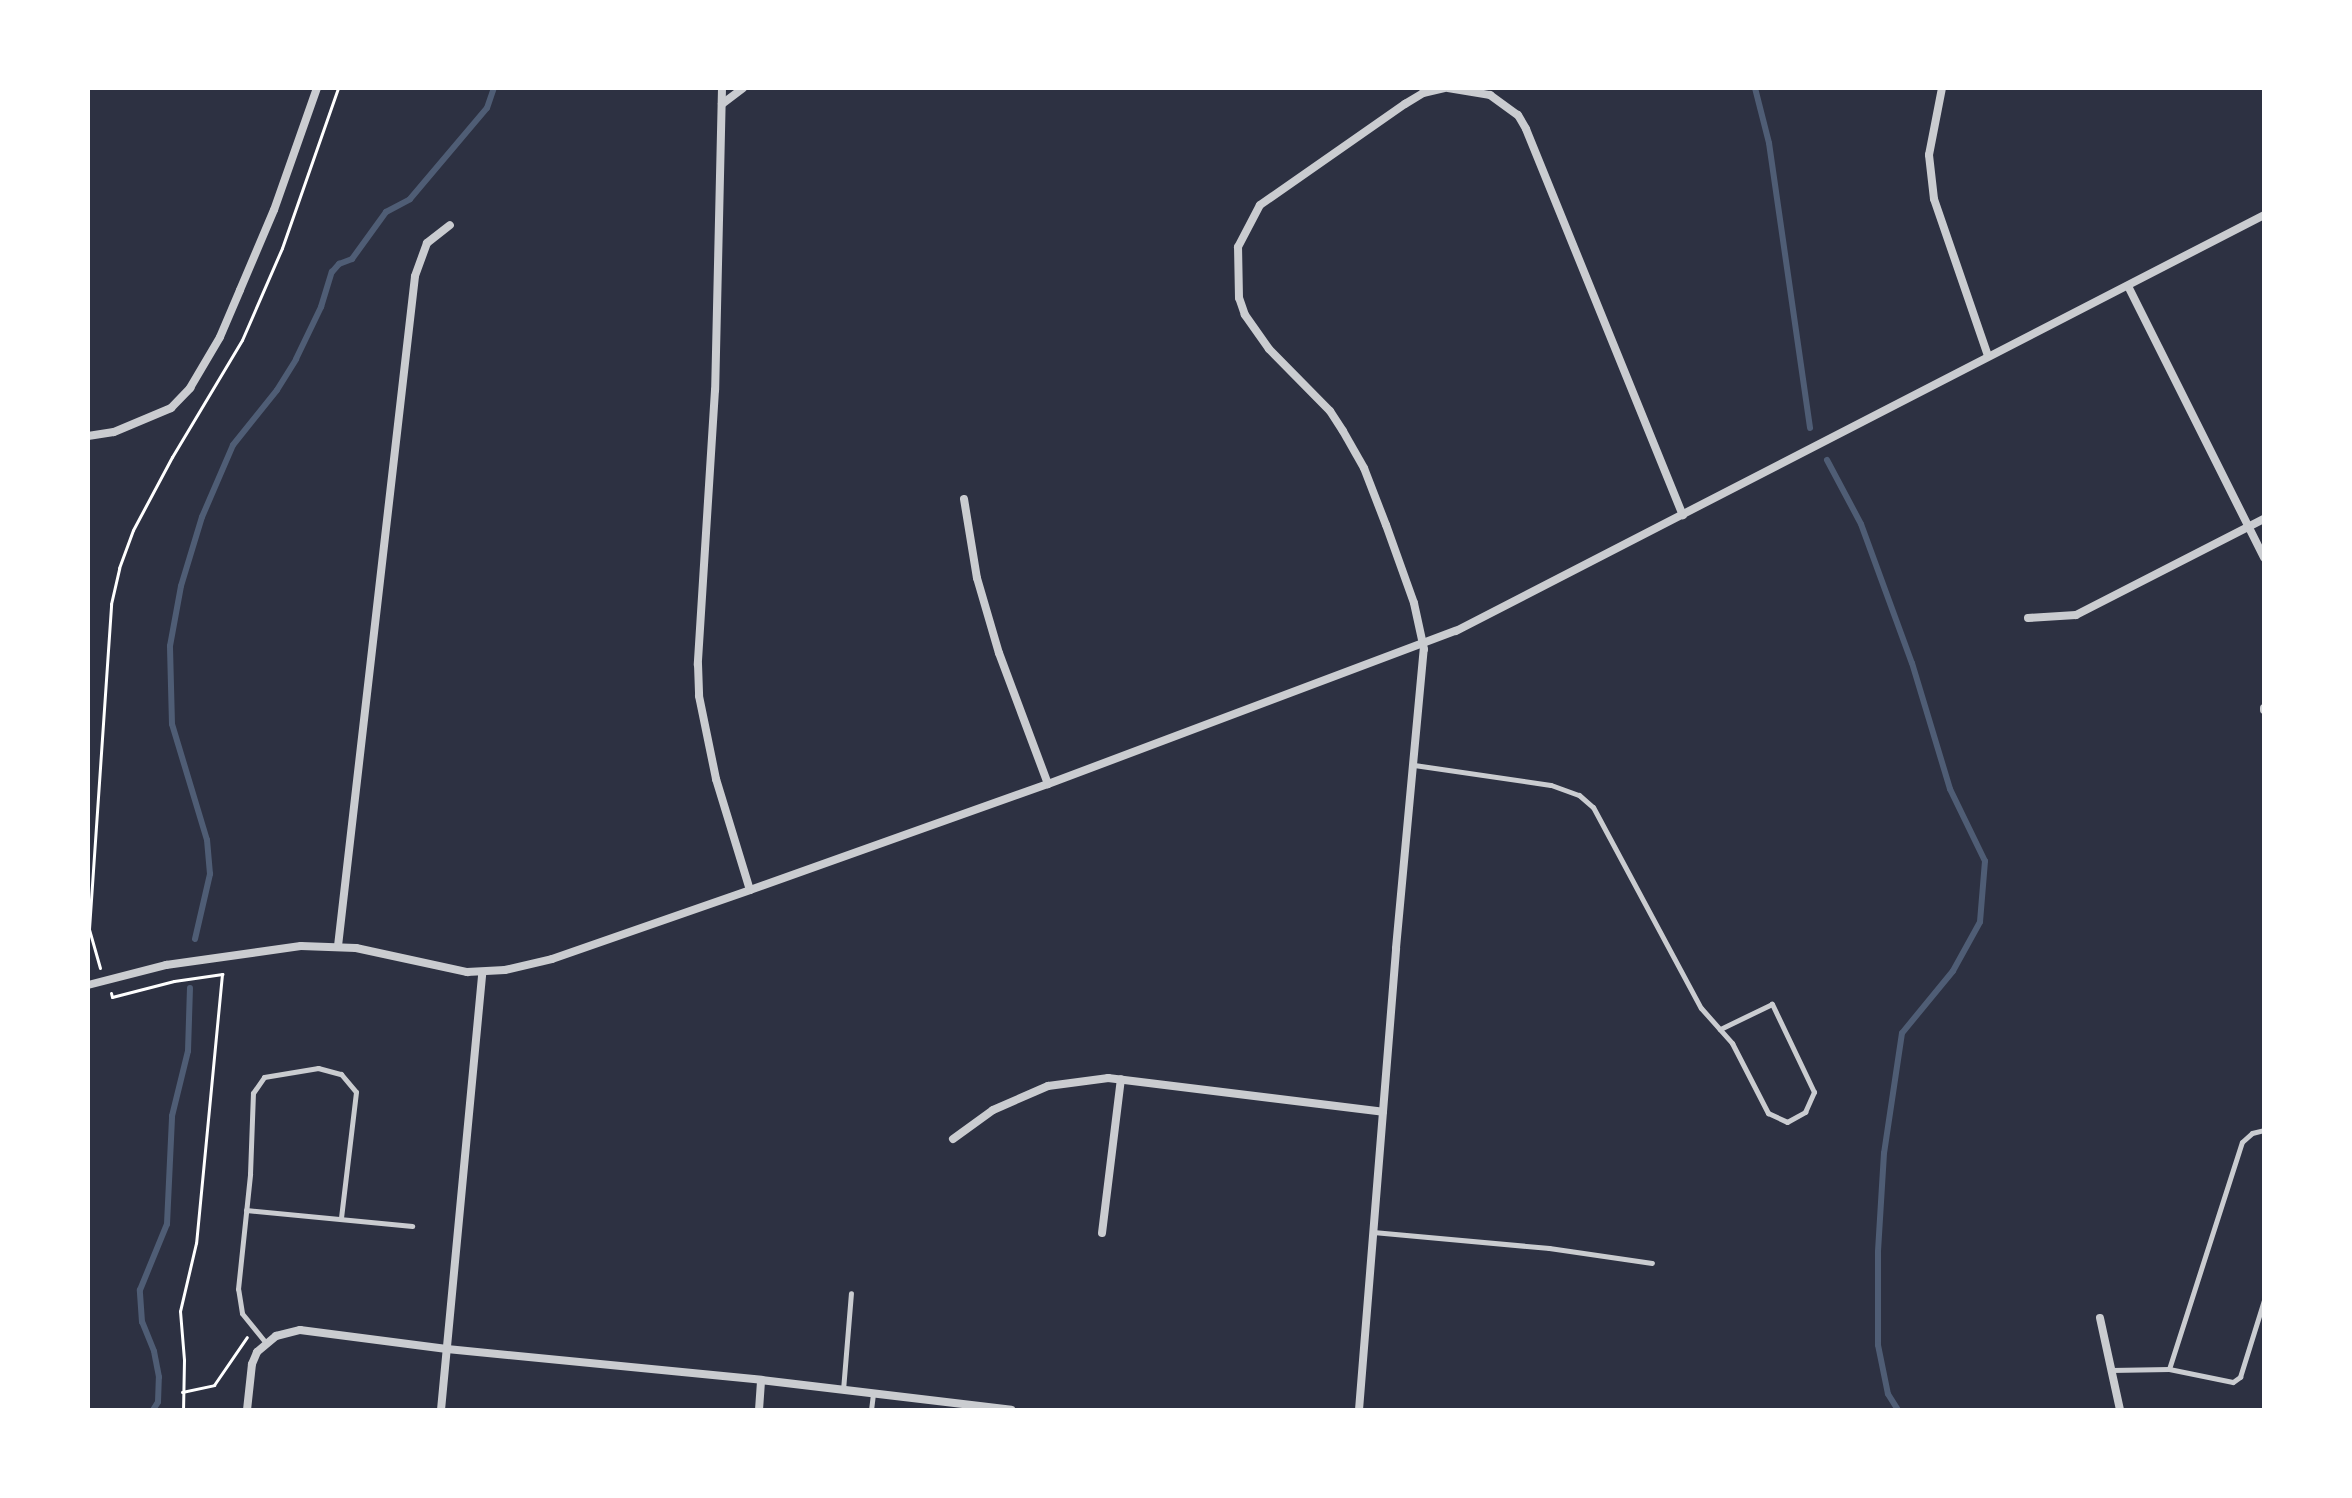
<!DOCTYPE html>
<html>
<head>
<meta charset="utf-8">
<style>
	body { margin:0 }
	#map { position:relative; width:2352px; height:1498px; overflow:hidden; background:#2d3142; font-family:"Source Sans 3",sans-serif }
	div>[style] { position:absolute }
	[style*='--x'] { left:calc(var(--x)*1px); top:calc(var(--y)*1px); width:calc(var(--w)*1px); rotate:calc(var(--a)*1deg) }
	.stream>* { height:6px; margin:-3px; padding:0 3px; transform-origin:3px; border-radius:3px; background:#4f5d75 }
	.path>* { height:3px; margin:-1.5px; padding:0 1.5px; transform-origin:1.5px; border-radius:1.5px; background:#fff }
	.service>* { height:5px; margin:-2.5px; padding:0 2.5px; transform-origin:2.5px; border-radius:2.5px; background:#caccd0 }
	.minor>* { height:8px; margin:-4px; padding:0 4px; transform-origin:4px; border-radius:4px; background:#caccd0 }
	span { translate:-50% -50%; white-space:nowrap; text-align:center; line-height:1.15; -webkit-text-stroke:6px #fff; paint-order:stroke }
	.frame { position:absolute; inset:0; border:90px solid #fff; pointer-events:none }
</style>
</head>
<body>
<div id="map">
	<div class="stream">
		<i style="--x:1755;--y:88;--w:57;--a:75.7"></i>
		<i style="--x:1769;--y:143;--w:288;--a:81.8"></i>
		<i style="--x:1827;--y:460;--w:72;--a:62"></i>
		<i style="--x:1861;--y:524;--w:148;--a:69.9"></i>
		<i style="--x:1912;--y:663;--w:132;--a:73.2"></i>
		<i style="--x:1950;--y:789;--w:80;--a:64.1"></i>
		<i style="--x:1985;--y:861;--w:61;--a:94.7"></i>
		<i style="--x:1980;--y:922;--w:56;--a:118.9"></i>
		<i style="--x:1953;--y:971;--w:80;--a:129.4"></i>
		<i style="--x:1902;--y:1033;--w:121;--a:98.5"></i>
		<i style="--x:1884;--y:1153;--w:99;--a:93.5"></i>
		<i style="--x:1878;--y:1252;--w:93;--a:90"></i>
		<i style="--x:1878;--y:1345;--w:50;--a:78.5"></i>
		<i style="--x:1888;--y:1394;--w:19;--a:58"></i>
		<i style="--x:195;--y:939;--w:67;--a:-77"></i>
		<i style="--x:210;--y:874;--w:34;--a:-95"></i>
		<i style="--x:207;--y:840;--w:121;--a:-106.8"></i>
		<i style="--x:172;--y:724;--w:78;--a:-91.5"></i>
		<i style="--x:170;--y:646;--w:61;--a:-79.6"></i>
		<i style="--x:181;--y:586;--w:72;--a:-73.1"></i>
		<i style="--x:202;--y:517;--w:78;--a:-66.7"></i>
		<i style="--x:233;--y:445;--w:70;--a:-51.3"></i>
		<i style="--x:277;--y:390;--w:36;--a:-58"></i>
		<i style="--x:296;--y:359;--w:58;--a:-64.3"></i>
		<i style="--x:321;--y:307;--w:37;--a:-73"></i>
		<i style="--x:332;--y:272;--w:11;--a:-49"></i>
		<i style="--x:339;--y:264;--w:14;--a:-21"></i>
		<i style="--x:352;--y:259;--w:58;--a:-54.1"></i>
		<i style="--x:386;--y:212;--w:27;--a:-28"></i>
		<i style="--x:410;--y:199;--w:119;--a:-49.8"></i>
		<i style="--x:487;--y:108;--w:21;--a:-71"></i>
		<i style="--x:153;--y:1410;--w:9;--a:-58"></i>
		<i style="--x:158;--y:1402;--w:25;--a:-88"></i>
		<i style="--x:159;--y:1377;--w:26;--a:-101"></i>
		<i style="--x:154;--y:1351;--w:31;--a:-112"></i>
		<i style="--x:142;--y:1322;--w:32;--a:-94"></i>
		<i style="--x:140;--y:1290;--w:71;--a:-67.8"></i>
		<i style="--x:167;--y:1224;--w:108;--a:-87.3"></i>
		<i style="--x:172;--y:1116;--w:67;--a:-76.2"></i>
		<i style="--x:188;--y:1051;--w:63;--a:-88.2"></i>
	</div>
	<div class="path">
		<i style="--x:100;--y:968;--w:41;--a:-105.8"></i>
		<i style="--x:89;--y:929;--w:326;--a:-86.1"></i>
		<i style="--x:111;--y:604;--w:37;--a:-77"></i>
		<i style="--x:119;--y:568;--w:40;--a:-69.8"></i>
		<i style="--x:133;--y:530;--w:83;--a:-61.9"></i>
		<i style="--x:172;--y:457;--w:136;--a:-59.1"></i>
		<i style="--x:242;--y:340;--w:100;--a:-66.5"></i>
		<i style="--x:282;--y:248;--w:170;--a:-70.7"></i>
		<i style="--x:111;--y:993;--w:4;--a:76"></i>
		<i style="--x:112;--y:997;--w:64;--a:-14.5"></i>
		<i style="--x:174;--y:981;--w:49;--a:-8.3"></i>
		<i style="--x:222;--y:974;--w:270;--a:95.5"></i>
		<i style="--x:196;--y:1243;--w:70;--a:103.2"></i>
		<i style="--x:180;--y:1311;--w:49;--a:85.3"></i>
		<i style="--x:184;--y:1360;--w:50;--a:91.1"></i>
		<i style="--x:182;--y:1392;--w:33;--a:-12"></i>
		<i style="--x:214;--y:1385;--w:58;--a:-55.5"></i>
	</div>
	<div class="service">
		<i style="--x:1414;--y:765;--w:138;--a:8.3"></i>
		<i style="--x:1551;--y:785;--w:30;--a:20"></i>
		<i style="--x:1579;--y:795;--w:18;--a:41"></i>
		<i style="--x:1593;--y:807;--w:228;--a:61.8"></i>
		<i style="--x:1701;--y:1008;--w:47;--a:48.5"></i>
		<i style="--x:1732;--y:1043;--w:79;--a:62.8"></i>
		<i style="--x:1768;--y:1113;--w:21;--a:25"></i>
		<i style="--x:1787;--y:1122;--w:21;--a:-29"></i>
		<i style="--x:1805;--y:1112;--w:22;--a:-66"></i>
		<i style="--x:1814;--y:1092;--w:98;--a:-115.5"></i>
		<i style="--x:1772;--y:1004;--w:58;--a:154.3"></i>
		<i style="--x:246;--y:1210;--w:167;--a:5.5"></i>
		<i style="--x:1373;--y:1232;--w:177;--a:5.2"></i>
		<i style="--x:1549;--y:1248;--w:104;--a:8.3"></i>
		<i style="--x:266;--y:1343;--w:38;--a:-129"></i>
		<i style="--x:242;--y:1313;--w:24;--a:-99"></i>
		<i style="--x:238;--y:1289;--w:116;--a:-84"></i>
		<i style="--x:250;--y:1174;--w:81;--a:-87.9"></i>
		<i style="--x:253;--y:1093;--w:19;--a:-55"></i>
		<i style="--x:264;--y:1077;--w:55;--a:-9.5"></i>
		<i style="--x:318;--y:1068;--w:24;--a:15"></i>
		<i style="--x:341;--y:1074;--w:23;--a:50"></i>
		<i style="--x:356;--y:1092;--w:127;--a:96.8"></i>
		<i style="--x:2169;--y:1369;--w:65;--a:11.5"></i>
		<i style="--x:2233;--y:1382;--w:9;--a:-36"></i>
		<i style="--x:2240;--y:1377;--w:81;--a:-72.7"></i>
		<i style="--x:2111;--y:1370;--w:58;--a:-1"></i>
		<i style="--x:2169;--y:1369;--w:238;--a:-72.2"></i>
		<i style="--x:2242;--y:1142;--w:13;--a:-42"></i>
		<i style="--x:2252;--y:1133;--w:12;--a:-14"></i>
		<i style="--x:843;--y:1390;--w:97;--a:-85.3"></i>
		<i style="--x:871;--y:1410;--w:17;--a:-83"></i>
	</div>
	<div class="minor">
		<i style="--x:722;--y:88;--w:302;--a:91.3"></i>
		<i style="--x:715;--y:390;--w:275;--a:93.6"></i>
		<i style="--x:698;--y:664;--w:32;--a:88"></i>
		<i style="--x:699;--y:696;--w:85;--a:78.4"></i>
		<i style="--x:716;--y:779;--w:116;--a:73"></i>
		<i style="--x:1448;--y:88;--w:43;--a:9.5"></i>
		<i style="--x:1490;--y:95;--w:34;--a:36"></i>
		<i style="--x:1518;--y:115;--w:16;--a:60"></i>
		<i style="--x:1526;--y:129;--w:417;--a:67.9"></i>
		<i style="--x:1942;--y:88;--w:68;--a:101"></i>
		<i style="--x:1929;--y:155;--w:44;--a:83.5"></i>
		<i style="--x:1934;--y:199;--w:166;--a:71"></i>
		<i style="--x:722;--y:104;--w:26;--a:-37"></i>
		<i style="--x:2128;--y:286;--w:304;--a:63.4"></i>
		<i style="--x:88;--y:436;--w:26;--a:-9"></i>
		<i style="--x:114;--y:432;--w:62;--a:-22.8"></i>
		<i style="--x:171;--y:408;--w:28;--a:-46"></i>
		<i style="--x:190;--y:388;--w:59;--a:-59.5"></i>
		<i style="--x:220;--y:337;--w:51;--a:-66.9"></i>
		<i style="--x:240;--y:290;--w:87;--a:-67"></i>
		<i style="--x:274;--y:210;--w:129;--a:-70.6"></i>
		<i style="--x:964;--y:499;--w:80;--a:80.7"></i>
		<i style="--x:977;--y:578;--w:78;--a:73.7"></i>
		<i style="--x:999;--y:653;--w:140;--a:69.5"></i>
		<i style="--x:2028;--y:618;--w:48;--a:-3.6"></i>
		<i style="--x:2076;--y:615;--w:211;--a:-27.1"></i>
		<i style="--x:2264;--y:708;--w:2;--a:90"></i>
		<i style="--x:338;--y:946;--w:674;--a:-83.44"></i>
		<i style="--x:415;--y:276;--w:35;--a:-70"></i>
		<i style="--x:427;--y:243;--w:29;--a:-38"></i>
		<i style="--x:88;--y:985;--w:81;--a:-14.4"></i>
		<i style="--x:166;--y:965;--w:136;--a:-8"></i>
		<i style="--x:301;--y:946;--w:55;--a:2.1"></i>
		<i style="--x:356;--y:948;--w:114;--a:12.2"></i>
		<i style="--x:467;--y:972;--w:38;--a:-3"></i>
		<i style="--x:505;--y:970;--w:48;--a:-13.2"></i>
		<i style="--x:552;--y:959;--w:210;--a:-19.2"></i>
		<i style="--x:750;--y:890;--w:316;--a:-19.6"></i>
		<i style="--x:1048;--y:784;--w:436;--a:-20.6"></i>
		<i style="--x:1456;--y:631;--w:909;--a:-27.24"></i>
		<i style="--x:953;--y:1139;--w:49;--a:-35.9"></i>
		<i style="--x:993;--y:1110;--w:60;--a:-23.6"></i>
		<i style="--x:1048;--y:1086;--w:61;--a:-7.6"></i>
		<i style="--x:1108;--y:1078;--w:277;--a:7"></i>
		<i style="--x:1102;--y:1233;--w:155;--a:-83"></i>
		<i style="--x:2100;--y:1318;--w:94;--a:77.7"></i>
		<i style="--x:247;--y:1410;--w:46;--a:-83.8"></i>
		<i style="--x:252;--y:1364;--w:13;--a:-67"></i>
		<i style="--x:257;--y:1352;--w:25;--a:-40"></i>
		<i style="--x:276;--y:1336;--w:25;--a:-14"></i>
		<i style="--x:300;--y:1330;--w:148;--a:7.4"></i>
		<i style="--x:447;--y:1349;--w:316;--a:5.6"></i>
		<i style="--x:761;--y:1380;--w:252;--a:6.8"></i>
		<i style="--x:441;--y:1410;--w:439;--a:-84.6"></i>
		<i style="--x:759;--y:1410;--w:30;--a:-86"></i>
		<i style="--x:1359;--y:1410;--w:463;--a:-85.4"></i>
		<i style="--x:1396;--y:948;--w:300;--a:-84.7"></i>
		<i style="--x:1424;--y:649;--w:47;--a:-102.3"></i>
		<i style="--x:1414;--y:603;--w:83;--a:-109.7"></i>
		<i style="--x:1386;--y:525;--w:61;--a:-111.1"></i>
		<i style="--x:1364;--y:468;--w:43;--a:-119.6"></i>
		<i style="--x:1343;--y:431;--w:24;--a:-123"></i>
		<i style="--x:1330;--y:411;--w:87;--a:-134.5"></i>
		<i style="--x:1269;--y:349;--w:42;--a:-125.2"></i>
		<i style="--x:1245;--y:315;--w:18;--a:-109"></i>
		<i style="--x:1239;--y:298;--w:51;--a:-91.1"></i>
		<i style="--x:1238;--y:247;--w:47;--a:-62.4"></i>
		<i style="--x:1260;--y:205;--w:177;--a:-34.9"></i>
		<i style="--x:1405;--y:104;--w:21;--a:-31"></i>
		<i style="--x:1423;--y:93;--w:22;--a:-13"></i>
	</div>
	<div class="frame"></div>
</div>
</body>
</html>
